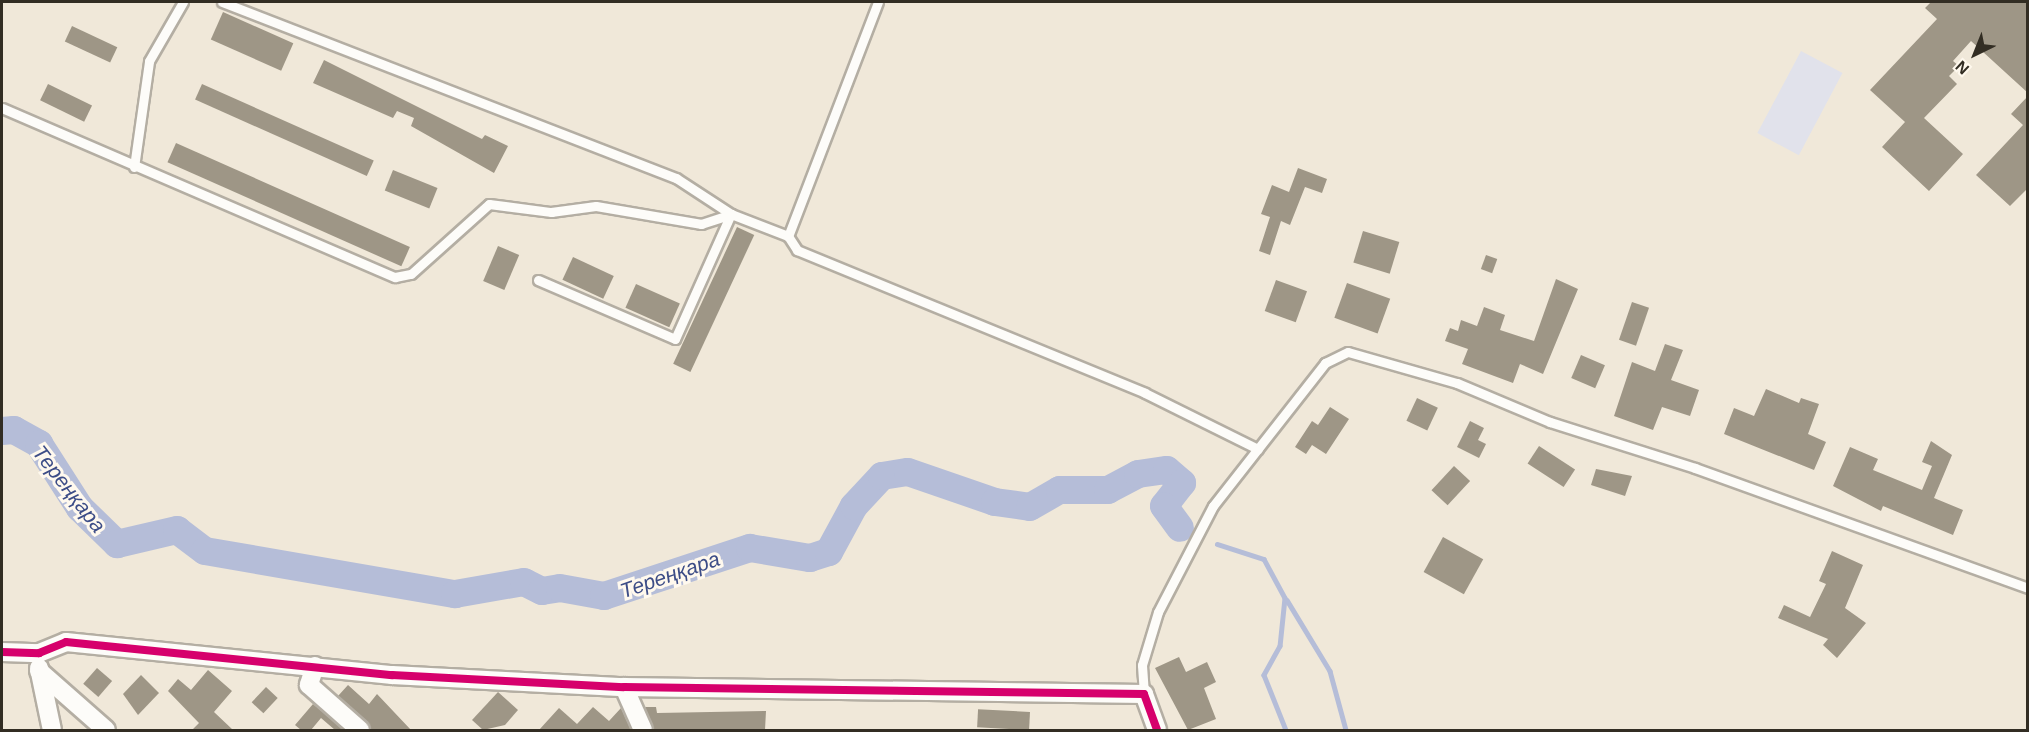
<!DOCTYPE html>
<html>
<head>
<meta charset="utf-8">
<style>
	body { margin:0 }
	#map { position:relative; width:2029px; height:732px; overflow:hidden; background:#f0e8d9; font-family:Arial,sans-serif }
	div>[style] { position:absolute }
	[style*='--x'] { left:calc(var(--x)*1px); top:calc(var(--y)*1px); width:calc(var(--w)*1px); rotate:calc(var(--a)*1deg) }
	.green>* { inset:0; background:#e1e2eb; transform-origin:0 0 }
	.stream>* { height:4.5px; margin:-2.25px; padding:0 2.25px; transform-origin:2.25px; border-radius:2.25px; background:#b5bdd8 }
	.river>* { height:28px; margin:-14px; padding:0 14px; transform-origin:14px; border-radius:14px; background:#b5bdd8 }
	.building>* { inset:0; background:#9e9686; transform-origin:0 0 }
	.roads { filter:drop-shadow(2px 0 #b4aea3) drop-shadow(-2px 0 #b4aea3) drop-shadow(0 2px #b4aea3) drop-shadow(0 -2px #b4aea3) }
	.lane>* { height:9px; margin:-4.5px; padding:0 4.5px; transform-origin:4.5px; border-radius:4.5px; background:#fdfcf9 }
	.street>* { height:18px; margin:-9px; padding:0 9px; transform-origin:9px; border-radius:9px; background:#fdfcf9 }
	.cycleway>* { height:8px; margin:-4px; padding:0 4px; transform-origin:4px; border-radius:4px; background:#d6006c }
	span { translate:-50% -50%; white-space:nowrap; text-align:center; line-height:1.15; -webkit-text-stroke:6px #fff9ee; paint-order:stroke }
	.water-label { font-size:21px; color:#3d4d87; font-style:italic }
	.frame { position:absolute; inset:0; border:3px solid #322d23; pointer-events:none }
	.north { position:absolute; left:1945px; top:24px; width:60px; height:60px; -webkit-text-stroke:4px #fff9ee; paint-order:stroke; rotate:223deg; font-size:16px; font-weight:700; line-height:24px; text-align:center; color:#322d23 }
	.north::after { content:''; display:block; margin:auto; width:21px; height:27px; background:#322d23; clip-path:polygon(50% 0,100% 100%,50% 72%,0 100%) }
</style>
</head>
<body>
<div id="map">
	<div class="green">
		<i style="left:1801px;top:51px;width:47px;height:93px;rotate:28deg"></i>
	</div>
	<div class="stream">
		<i style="--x:1217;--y:544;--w:49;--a:17.7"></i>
		<i style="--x:1264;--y:559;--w:44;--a:61.7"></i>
		<i style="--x:1285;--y:598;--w:48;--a:95.9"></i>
		<i style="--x:1280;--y:646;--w:33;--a:119"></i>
		<i style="--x:1264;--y:675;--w:59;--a:68.2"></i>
		<i style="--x:1287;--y:600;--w:83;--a:58.8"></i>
		<i style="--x:1330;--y:671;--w:61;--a:74.8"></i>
	</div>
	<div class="river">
		<i style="--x:2;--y:431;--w:12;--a:-5"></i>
		<i style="--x:14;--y:430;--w:29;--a:29"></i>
		<i style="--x:39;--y:444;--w:76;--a:57.4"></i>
		<i style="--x:80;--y:508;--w:52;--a:44.2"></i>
		<i style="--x:117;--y:544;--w:62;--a:-13.1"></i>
		<i style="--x:177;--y:530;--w:35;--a:37"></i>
		<i style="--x:205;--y:551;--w:254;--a:9.8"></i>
		<i style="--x:455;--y:594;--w:70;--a:-9.9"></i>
		<i style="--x:524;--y:582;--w:20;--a:27"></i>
		<i style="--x:542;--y:591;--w:18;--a:-9"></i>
		<i style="--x:560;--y:588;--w:45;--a:10.3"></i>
		<i style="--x:604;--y:596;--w:154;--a:-18.2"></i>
		<i style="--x:750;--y:548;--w:61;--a:9.5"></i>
		<i style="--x:810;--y:558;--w:20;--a:-18"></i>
		<i style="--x:829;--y:552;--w:52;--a:-61.5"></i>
		<i style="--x:854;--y:506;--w:41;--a:-47"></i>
		<i style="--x:882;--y:476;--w:26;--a:-9"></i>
		<i style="--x:908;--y:472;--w:92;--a:19"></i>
		<i style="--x:995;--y:502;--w:35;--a:8"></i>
		<i style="--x:1030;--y:507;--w:34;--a:-30"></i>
		<i style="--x:1060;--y:490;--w:48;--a:0"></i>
		<i style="--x:1108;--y:490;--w:34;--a:-28"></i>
		<i style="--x:1138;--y:474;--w:29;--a:-8"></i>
		<i style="--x:1167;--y:470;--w:20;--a:41"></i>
		<i style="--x:1182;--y:483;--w:29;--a:128"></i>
		<i style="--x:1164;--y:506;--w:27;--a:54"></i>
	</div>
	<div class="building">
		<i style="clip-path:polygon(1931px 2px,2028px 2px,2028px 93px,1971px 41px,1953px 61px,1959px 66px,1949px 76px,1957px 84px,1924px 118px,1963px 154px,1929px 191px,1882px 147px,1905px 122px,1870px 90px,1937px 19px,1925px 8px)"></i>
		<i style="left:223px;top:12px;width:77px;height:30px;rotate:24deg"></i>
		<i style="left:72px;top:26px;width:50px;height:17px;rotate:25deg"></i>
		<i style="clip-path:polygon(324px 60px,482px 139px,485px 135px,508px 146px,494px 173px,411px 126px,414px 118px,397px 111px,393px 118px,313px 83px)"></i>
		<i style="left:48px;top:84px;width:49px;height:18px;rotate:26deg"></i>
		<i style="left:202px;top:84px;width:188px;height:17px;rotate:24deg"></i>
		<i style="clip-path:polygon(2028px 96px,2028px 188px,2010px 206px,1976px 175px,2023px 125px,2011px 114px)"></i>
		<i style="left:176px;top:143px;width:256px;height:21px;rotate:24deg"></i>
		<i style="clip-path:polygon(1298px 168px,1327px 179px,1322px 193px,1305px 187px,1290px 225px,1281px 221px,1270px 255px,1259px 251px,1270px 217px,1261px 214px,1272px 185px,1289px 192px)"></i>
		<i style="left:393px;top:170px;width:48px;height:22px;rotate:22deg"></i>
		<i style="left:737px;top:227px;width:19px;height:151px;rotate:25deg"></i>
		<i style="left:1363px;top:231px;width:38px;height:33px;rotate:17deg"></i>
		<i style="left:498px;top:246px;width:23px;height:38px;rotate:23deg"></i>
		<i style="left:1486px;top:255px;width:12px;height:15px;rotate:20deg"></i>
		<i style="left:573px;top:257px;width:45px;height:25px;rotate:25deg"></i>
		<i style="clip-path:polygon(1556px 279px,1578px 289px,1543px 374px,1520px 364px,1513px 383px,1462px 364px,1468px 349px,1445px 341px,1450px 328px,1458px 331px,1461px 320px,1477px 326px,1484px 307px,1505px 315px,1500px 330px,1534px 341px)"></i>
		<i style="left:1276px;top:280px;width:33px;height:33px;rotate:20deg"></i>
		<i style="left:1347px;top:283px;width:46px;height:37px;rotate:20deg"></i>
		<i style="left:636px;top:284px;width:48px;height:26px;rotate:24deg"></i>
		<i style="left:1632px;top:302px;width:18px;height:40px;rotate:19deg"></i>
		<i style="clip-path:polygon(1665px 344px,1683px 350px,1671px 380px,1699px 390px,1690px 416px,1662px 407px,1653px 430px,1614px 416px,1632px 362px,1655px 371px)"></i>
		<i style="left:1581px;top:355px;width:26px;height:25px;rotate:23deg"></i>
		<i style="clip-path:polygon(1766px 389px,1799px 403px,1801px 398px,1819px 404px,1808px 434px,1826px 442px,1814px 470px,1724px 434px,1734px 408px,1754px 416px)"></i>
		<i style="left:1417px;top:398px;width:23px;height:25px;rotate:25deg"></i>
		<i style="clip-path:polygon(1330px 407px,1349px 419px,1326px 454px,1312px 445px,1306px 454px,1295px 447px,1312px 421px,1318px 425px)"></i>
		<i style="clip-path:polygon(1470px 421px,1484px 428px,1478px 440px,1486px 444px,1479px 458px,1457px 447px)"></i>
		<i style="clip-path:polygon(1931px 441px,1952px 455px,1934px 498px,1963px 510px,1953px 535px,1883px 506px,1881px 511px,1833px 486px,1850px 447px,1878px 459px,1873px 470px,1922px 490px,1932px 466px,1922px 462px)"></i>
		<i style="left:1539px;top:446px;width:43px;height:21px;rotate:33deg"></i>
		<i style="left:1454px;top:466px;width:22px;height:33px;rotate:43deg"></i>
		<i style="clip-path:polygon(1596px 469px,1632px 476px,1625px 496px,1591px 485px)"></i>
		<i style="left:1443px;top:537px;width:46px;height:40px;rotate:29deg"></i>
		<i style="clip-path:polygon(1832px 551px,1863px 565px,1845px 608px,1866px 623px,1837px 658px,1823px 645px,1828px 639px,1778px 618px,1784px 605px,1810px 617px,1826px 584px,1819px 581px)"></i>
		<i style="clip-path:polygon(1179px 657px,1186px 672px,1207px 662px,1216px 682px,1204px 688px,1216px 719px,1188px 730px,1155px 668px)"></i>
		<i style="left:97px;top:668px;width:20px;height:21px;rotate:41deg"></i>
		<i style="clip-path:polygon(208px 670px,232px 691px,214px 712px,233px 730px,192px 730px,199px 723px,168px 691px,178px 679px,191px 690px)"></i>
		<i style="clip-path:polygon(141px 675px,159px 693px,138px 715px,123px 694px)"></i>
		<i style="clip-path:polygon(348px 685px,369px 704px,377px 694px,411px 730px,371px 730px,338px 696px)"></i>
		<i style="left:266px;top:687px;width:16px;height:21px;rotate:43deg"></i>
		<i style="clip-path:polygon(498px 692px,518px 710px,505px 725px,483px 730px,472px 720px)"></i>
		<i style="clip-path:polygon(313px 704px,323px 712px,344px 730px,335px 730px,321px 718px,311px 730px,301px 730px,295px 725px)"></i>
		<i style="clip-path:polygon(593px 707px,609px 721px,621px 708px,631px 730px,539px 730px,559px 708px,577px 724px)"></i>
		<i style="clip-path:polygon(645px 707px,656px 707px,657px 713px,766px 711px,765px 730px,654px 730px)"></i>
		<i style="left:1030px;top:712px;width:18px;height:52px;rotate:93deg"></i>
	</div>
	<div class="roads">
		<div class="lane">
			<i style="--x:222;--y:2;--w:487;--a:21.2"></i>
			<i style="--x:676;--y:178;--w:66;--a:33.2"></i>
			<i style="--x:731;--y:214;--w:61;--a:21.1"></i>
			<i style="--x:878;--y:2;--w:251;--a:111"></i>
			<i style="--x:788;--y:236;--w:17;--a:57"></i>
			<i style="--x:797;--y:250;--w:376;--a:22.3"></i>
			<i style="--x:1145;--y:393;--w:126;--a:26.4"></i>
			<i style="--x:2;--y:108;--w:428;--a:23.3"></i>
			<i style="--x:395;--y:277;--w:16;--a:-11"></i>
			<i style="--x:411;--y:274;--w:105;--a:-41.9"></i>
			<i style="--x:489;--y:204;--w:63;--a:7.4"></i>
			<i style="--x:551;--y:212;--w:45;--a:-7.6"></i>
			<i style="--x:596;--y:206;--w:107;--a:9.7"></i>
			<i style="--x:701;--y:224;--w:32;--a:-18"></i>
			<i style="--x:134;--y:167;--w:107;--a:-81.9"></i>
			<i style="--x:149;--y:61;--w:68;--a:-60"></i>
			<i style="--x:538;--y:280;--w:149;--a:23.3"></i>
			<i style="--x:675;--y:339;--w:137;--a:-65.9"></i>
			<i style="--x:1144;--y:694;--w:29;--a:-94"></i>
			<i style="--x:1142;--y:665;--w:55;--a:-73.2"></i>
			<i style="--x:1158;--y:612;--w:119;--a:-62.6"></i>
			<i style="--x:1213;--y:506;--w:182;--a:-51.9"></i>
			<i style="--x:1325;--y:363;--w:25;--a:-26"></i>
			<i style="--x:1348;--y:352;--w:113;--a:15.9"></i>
			<i style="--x:1457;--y:383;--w:101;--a:22.8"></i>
			<i style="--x:1550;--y:422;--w:152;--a:17.6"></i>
			<i style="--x:1695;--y:468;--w:354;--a:19.8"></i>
		</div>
		<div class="street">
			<i style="--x:2;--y:652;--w:37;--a:2"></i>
			<i style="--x:39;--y:653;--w:29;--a:-22"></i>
			<i style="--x:66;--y:642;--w:328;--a:5.8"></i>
			<i style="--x:392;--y:675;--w:232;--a:3"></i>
			<i style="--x:624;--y:687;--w:520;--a:0.77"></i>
			<i style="--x:1144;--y:694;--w:38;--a:70"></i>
			<i style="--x:315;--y:666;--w:20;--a:108"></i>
			<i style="--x:309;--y:685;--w:68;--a:41.4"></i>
			<i style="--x:39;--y:668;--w:63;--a:78.2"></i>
			<i style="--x:39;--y:671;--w:89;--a:41.4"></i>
			<i style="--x:624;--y:687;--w:47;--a:66.2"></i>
		</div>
	</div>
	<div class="cycleway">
		<i style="--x:2;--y:652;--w:37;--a:2"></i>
		<i style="--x:39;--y:653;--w:29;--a:-22"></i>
		<i style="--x:66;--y:642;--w:328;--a:5.8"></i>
		<i style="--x:392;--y:675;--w:232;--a:3"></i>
		<i style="--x:624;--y:687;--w:520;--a:0.77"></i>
		<i style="--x:1144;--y:694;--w:38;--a:70"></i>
	</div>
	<div class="water-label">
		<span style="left:69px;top:489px;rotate:52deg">Тереңқара</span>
		<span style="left:670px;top:575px;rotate:-19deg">Тереңқара</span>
	</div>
	<div class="frame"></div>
	<div class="north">N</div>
</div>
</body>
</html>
